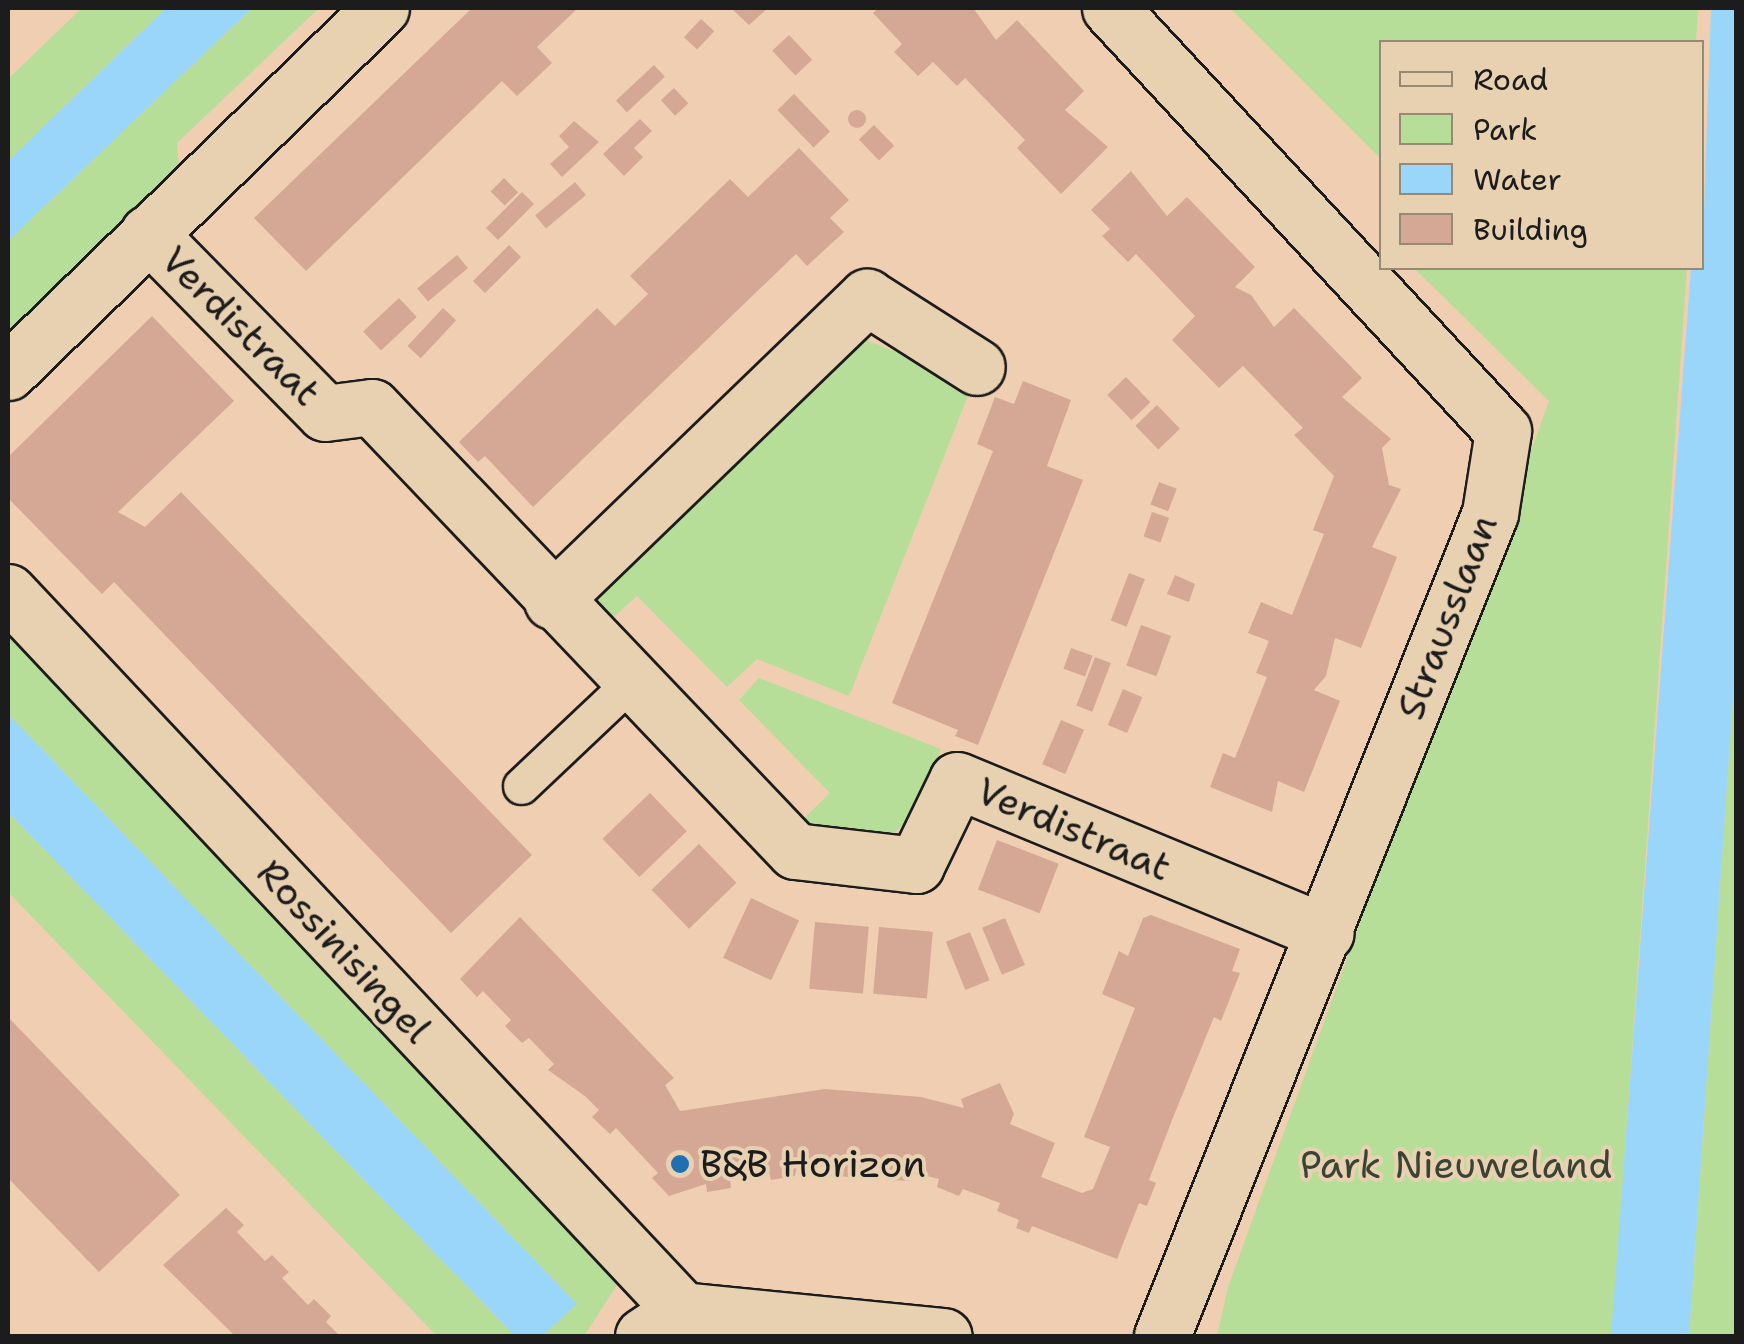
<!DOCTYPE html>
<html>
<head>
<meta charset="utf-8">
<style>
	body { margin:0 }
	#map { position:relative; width:1744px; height:1344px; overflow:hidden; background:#efceb1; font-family:"Shantell Sans",sans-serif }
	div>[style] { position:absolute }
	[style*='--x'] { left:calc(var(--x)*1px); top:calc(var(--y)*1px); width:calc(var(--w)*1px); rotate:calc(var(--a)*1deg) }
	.green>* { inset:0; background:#b6de99 }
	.water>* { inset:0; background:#9ad6fa }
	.building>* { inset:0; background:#d5a896; transform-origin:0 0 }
	.round { border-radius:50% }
	.roads { filter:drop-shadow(2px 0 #1c1c1c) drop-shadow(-2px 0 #1c1c1c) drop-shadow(0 2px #1c1c1c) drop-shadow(0 -2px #1c1c1c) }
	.service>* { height:35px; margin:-17.5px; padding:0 17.5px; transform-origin:17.5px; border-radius:17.5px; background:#e8d1b1 }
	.minor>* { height:55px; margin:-27.5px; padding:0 27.5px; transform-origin:27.5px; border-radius:27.5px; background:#e8d1b1 }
	.dots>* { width:28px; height:28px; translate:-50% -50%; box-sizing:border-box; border:5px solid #e8d1b1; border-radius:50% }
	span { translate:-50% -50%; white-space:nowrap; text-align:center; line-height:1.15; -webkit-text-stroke:8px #e8d1b1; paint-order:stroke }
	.street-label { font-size:38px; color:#1c1c1c }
	.poi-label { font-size:38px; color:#1c1c1c }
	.left { translate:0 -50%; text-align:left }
	.park-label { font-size:38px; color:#3b4335 }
	.frame { position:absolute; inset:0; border:10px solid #1c1c1c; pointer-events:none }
	.legend { position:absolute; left:1379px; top:40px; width:325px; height:230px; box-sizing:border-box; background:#e8d1b1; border:2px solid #968975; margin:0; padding:12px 18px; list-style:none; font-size:30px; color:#1c1c1c }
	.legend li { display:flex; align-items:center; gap:20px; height:50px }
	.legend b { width:50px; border:2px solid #968975 }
</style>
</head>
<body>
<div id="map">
	<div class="green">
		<i style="clip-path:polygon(82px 8px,166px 8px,8px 161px,8px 79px)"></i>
		<i style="clip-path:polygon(252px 8px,319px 8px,177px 143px,179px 170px,8px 334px,8px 241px)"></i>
		<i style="clip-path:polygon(1230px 8px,1698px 8px,1696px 42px,1382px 42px,1381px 159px)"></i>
		<i style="clip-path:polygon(1414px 268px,1687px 268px,1612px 1336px,1217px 1336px,1228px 1287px,1549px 401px)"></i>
		<i style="clip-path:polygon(849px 333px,973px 383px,849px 696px,757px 659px,727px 687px,637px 596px,608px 622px,596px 592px)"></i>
		<i style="clip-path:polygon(8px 636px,624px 1274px,584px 1336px,542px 1336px,577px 1304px,8px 714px)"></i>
		<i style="clip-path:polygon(1736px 654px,1736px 1336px,1689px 1336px)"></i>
		<i style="clip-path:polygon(759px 678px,941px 749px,919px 810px,894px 833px,873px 837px,809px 829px,800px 822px,830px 793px,739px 700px)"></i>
		<i style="clip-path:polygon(8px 812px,515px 1336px,437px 1336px,8px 892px)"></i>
	</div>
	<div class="water">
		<i style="clip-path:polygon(166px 8px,252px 8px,8px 241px,8px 161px)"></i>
		<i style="clip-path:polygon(1711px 8px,1736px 8px,1736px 654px,1689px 1336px,1611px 1336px,1691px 268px,1702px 268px)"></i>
		<i style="clip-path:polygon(8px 714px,577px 1304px,542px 1336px,515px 1336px,8px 812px)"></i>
	</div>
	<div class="building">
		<i style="clip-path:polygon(472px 8px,578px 8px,537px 47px,552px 63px,517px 96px,502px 81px,306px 271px,254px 218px)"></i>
		<i style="clip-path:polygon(731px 8px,768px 8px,749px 25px)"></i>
		<i style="clip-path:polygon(878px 8px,974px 9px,996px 40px,1017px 20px,1084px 91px,1065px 110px,1108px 147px,1061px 194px,1017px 148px,1025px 140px,965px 78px,957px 86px,933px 62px,918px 76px,894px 52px,902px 44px,873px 13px)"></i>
		<i style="left:701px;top:19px;width:18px;height:25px;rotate:43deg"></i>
		<i style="left:789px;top:35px;width:34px;height:23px;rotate:47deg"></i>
		<i style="left:654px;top:65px;width:16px;height:52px;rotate:47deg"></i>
		<i style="left:674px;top:88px;width:21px;height:18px;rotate:47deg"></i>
		<i style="left:794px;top:94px;width:52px;height:23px;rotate:46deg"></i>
		<i class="round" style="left:848px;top:110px;width:18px;height:18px"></i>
		<i style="clip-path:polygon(640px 119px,652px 131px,634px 148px,643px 157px,624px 176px,603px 154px)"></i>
		<i style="clip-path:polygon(574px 121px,599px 142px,562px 177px,550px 164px,569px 147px,559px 136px)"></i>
		<i style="left:874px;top:125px;width:29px;height:21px;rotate:46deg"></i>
		<i style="clip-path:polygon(799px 148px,849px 200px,830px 218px,844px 232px,807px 266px,796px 254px,533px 507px,485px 456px,478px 462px,459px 442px,597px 308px,615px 326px,648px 294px,630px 276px,730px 179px,748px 197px)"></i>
		<i style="clip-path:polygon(1131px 171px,1167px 216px,1187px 197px,1220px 231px,1255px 267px,1235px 287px,1251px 295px,1274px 327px,1294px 308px,1362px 378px,1342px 397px,1391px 439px,1382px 448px,1389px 485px,1401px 489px,1372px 547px,1397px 557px,1361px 648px,1335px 638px,1326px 676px,1314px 690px,1340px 701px,1304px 792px,1278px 781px,1272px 812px,1210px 787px,1223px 753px,1235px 758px,1267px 677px,1256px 673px,1269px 641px,1248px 633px,1261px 602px,1292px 615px,1324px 534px,1313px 530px,1334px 476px,1294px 435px,1303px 428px,1243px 366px,1219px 388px,1172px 340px,1195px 316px,1136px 254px,1128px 262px,1102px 236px,1110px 229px,1091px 210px)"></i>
		<i style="left:504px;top:178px;width:20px;height:19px;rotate:45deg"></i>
		<i style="left:575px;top:182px;width:17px;height:52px;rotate:50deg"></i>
		<i style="left:522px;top:192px;width:17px;height:51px;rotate:45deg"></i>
		<i style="left:509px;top:245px;width:17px;height:51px;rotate:45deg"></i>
		<i style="left:457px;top:255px;width:17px;height:52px;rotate:50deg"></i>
		<i style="left:399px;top:298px;width:26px;height:49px;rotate:47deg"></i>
		<i style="left:443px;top:308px;width:18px;height:52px;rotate:43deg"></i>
		<i style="clip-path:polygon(152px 316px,234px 401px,118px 512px,145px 527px,181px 492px,532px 855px,451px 933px,114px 582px,102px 594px,8px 498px,8px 457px)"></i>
		<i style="left:1126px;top:377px;width:35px;height:26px;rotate:46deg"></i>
		<i style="clip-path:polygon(1023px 381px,1071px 400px,1047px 466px,1083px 480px,978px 745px,955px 736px,958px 730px,892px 703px,993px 451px,977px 444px,995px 397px,1014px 404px)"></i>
		<i style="left:1157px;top:405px;width:33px;height:30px;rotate:46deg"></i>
		<i style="left:1159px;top:482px;width:19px;height:24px;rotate:21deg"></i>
		<i style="left:1152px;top:512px;width:18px;height:26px;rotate:19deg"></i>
		<i style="left:1129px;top:573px;width:17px;height:51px;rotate:21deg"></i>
		<i style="clip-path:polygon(1175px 575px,1195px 584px,1189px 602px,1167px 594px)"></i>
		<i style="left:1141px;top:625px;width:32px;height:43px;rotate:20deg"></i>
		<i style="left:1071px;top:648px;width:23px;height:22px;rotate:20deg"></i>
		<i style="left:1095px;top:657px;width:17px;height:52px;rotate:21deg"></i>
		<i style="left:1123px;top:689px;width:21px;height:39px;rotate:23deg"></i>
		<i style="left:1061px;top:720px;width:25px;height:48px;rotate:23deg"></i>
		<i style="left:650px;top:793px;width:53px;height:66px;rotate:46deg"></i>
		<i style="left:997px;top:840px;width:66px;height:53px;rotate:21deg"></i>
		<i style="left:699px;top:844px;width:54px;height:66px;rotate:46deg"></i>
		<i style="left:751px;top:898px;width:53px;height:66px;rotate:25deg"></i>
		<i style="clip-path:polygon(1151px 915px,1240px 949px,1232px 971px,1240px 973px,1221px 1021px,1214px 1017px,1172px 1120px,1149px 1180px,1156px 1183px,1147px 1206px,1139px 1203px,1117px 1259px,1032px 1226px,1029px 1233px,1016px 1228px,1019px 1220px,997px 1211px,1000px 1203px,963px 1189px,959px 1196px,937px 1187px,939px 1179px,915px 1173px,910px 1181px,890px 1180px,890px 1171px,850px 1168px,850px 1177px,825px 1175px,826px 1166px,797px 1167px,795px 1176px,771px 1180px,769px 1172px,730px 1179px,731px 1188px,707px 1192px,706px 1184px,669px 1196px,652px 1178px,658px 1173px,616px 1128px,610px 1134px,592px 1117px,599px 1110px,585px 1096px,548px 1070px,554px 1064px,529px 1038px,522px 1043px,505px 1026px,511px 1020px,483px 991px,477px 997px,460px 979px,520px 917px,674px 1078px,665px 1085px,680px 1111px,825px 1089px,921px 1097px,964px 1108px,961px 1099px,1000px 1083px,1014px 1114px,1010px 1124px,1055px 1143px,1041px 1177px,1082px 1193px,1093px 1189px,1110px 1147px,1084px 1137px,1135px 1008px,1102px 994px,1119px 951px,1128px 956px,1143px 918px)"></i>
		<i style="left:1005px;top:918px;width:51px;height:25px;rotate:67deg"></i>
		<i style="left:815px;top:922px;width:54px;height:67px;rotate:5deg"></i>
		<i style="left:879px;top:927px;width:54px;height:67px;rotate:5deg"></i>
		<i style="left:970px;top:932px;width:52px;height:26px;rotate:68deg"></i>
		<i style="clip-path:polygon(8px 1017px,180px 1195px,99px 1272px,8px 1178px)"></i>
		<i style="clip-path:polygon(226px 1208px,244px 1225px,237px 1232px,265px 1261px,272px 1255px,289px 1272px,282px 1278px,308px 1305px,314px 1299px,331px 1316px,326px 1322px,340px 1336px,235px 1336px,163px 1265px)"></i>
	</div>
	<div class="roads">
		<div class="service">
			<i style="--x:521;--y:786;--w:153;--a:-43.4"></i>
		</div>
		<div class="minor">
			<i style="--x:1110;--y:8;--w:577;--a:47.11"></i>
			<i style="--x:1503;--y:431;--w:83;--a:99"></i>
			<i style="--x:1490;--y:513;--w:886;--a:111.73"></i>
			<i style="--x:148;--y:233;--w:252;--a:45.5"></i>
			<i style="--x:325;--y:413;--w:47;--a:-7.3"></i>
			<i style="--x:372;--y:407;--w:613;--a:46.39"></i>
			<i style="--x:795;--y:851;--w:122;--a:6.6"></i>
			<i style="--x:916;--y:865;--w:94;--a:-64.2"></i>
			<i style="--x:957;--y:780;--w:399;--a:22.5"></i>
			<i style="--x:8;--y:372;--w:521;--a:-44.3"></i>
			<i style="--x:8;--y:592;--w:985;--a:46.81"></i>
			<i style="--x:552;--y:601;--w:438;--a:-44"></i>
			<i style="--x:867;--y:297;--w:130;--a:32.5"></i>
			<i style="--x:682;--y:1310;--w:263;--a:5.7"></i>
			<i style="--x:643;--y:1336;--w:47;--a:-33.7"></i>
		</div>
	</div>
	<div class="dots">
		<i style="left:680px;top:1164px;background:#1f6fb2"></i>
	</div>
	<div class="street-label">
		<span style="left:241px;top:326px;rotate:45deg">Verdistraat</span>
		<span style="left:1447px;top:617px;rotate:-69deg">Strausslaan</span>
		<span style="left:1074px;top:829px;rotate:23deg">Verdistraat</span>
		<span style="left:344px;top:951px;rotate:47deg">Rossinisingel</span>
	</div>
	<div class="poi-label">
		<span class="left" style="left:700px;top:1164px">B&amp;B Horizon</span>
	</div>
	<div class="park-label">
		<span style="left:1456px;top:1165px">Park Nieuweland</span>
	</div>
	<div class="frame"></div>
	<ul class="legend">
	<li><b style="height:12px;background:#e8d1b1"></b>Road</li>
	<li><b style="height:28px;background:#b6de99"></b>Park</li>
	<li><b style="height:28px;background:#9ad6fa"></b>Water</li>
	<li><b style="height:28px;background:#d5a896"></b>Building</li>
	</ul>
</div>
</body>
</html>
